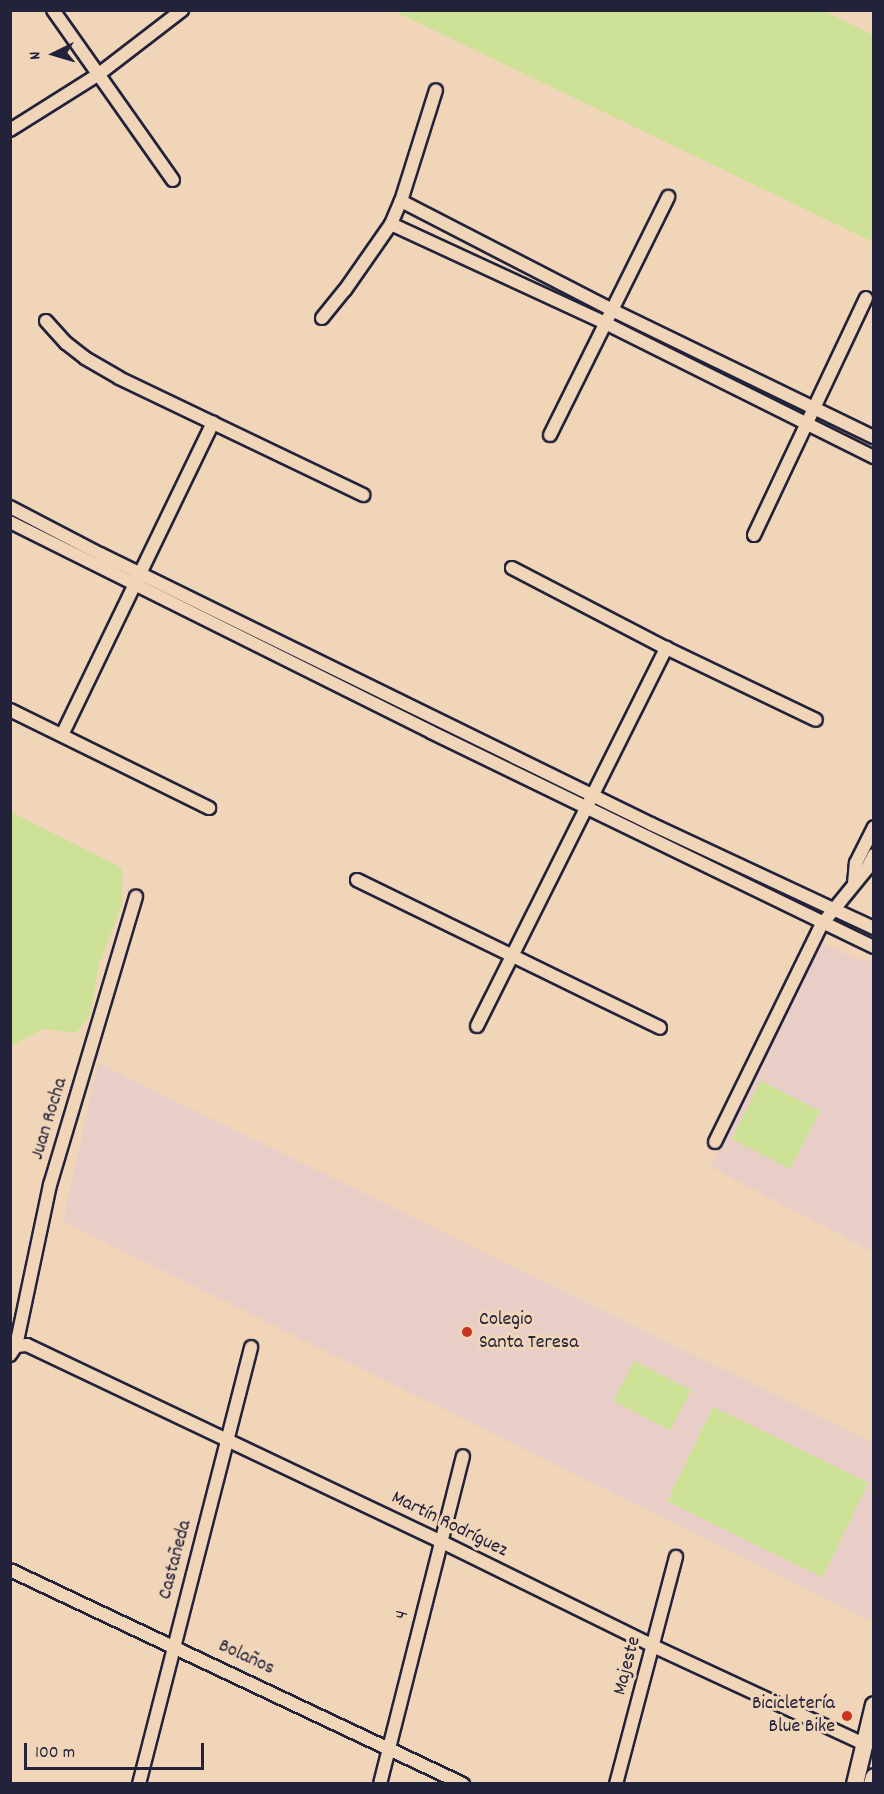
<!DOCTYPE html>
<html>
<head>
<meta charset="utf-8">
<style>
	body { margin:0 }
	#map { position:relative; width:884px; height:1794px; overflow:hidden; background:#f1d5b8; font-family:Dekko,sans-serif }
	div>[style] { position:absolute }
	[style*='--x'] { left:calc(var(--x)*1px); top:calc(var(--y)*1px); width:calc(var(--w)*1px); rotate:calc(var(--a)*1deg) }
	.built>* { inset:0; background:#e9cec8 }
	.green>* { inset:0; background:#cee297; transform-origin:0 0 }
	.roads { filter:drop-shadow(2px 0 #22223b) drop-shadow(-2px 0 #22223b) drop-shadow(0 2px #22223b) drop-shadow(0 -2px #22223b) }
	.minor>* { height:12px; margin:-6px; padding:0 6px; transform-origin:6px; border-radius:6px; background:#f1d5b8 }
	.secondary>* { height:16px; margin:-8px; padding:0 8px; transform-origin:8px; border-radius:8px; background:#f1d5b8 }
	.dots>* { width:16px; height:16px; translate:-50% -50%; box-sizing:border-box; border:3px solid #f1d5b8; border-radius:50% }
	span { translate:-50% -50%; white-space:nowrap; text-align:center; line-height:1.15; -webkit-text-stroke:6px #f1d5b8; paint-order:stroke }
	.street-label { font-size:20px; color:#22223b }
	.poi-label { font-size:20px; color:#22223b }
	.left { translate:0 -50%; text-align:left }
	.right { translate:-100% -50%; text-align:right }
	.frame { position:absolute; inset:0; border:12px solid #22223b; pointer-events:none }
	.north { position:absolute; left:24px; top:24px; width:60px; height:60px; -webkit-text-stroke:4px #f1d5b8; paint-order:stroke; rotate:265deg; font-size:16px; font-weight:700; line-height:24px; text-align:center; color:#22223b }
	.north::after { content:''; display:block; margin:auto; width:21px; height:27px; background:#22223b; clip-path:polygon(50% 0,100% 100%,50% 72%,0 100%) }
	.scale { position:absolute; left:24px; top:1743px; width:180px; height:27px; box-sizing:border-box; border:3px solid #22223b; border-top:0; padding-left:8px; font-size:18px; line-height:21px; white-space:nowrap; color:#22223b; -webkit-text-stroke:4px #f1d5b8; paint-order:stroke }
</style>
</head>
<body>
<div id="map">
	<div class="built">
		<i style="clip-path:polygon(819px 941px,854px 958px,873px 961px,873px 1252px,711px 1167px)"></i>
		<i style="clip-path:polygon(98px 1063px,873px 1443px,873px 1622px,63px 1221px)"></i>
	</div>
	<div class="green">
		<i style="clip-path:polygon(394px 11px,824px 11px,873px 35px,873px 242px)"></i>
		<i style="clip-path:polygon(11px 812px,122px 868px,122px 905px,99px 964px,90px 1015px,76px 1033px,43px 1029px,11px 1046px)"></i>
		<i style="left:761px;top:1081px;width:66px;height:65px;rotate:27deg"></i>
		<i style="left:634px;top:1361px;width:64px;height:45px;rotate:27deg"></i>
		<i style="left:713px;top:1407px;width:173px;height:105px;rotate:26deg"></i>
	</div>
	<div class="roads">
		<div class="minor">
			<i style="--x:53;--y:10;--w:208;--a:54.8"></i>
			<i style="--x:10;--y:130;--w:105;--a:-32.2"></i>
			<i style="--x:99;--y:74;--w:105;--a:-37.6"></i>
			<i style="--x:401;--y:201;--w:237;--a:27.3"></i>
			<i style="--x:612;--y:310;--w:291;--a:25.9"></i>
			<i style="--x:391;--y:224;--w:236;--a:24.8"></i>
			<i style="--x:605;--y:323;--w:301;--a:26.5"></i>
			<i style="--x:322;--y:318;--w:36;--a:-51"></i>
			<i style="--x:345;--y:290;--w:80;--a:-55.1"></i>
			<i style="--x:391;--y:224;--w:25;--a:-67"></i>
			<i style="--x:401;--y:201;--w:116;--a:-72.5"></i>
			<i style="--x:46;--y:321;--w:30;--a:48"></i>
			<i style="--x:66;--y:343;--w:24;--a:38"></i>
			<i style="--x:85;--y:358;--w:39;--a:30"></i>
			<i style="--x:119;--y:378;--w:271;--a:25.6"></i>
			<i style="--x:550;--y:435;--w:266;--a:-63.6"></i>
			<i style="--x:10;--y:507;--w:102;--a:27.6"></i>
			<i style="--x:100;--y:554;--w:614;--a:26.11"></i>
			<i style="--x:651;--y:824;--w:246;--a:25"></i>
			<i style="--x:10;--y:522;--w:470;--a:26.5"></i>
			<i style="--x:431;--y:732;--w:492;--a:25.9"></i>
			<i style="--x:754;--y:535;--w:262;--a:-64.7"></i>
			<i style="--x:512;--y:568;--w:174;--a:27.5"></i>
			<i style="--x:666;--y:648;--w:166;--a:25.6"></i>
			<i style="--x:10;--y:710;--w:222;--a:26.2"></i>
			<i style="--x:62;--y:735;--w:347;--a:-64.2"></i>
			<i style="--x:357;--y:880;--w:337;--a:26"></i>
			<i style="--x:854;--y:884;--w:21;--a:-85"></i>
			<i style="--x:856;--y:863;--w:40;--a:-63.4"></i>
			<i style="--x:477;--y:1026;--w:423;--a:-63.4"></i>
			<i style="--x:715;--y:1142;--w:243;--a:-63.9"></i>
			<i style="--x:822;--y:924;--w:70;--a:-50.8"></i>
			<i style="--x:866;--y:870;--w:17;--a:-62"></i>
			<i style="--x:16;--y:1346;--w:11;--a:-5"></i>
			<i style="--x:27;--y:1345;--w:459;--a:25.4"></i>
			<i style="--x:442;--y:1542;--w:235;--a:26.2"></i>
			<i style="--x:653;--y:1646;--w:233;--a:24.9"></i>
			<i style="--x:864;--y:1744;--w:9;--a:-13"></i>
			<i style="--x:10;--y:1355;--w:11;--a:-56"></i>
			<i style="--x:16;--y:1346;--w:165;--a:-78.1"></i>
			<i style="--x:50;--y:1185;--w:301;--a:-73.4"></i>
			<i style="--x:10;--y:1570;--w:501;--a:25.29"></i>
			<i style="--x:139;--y:1784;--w:451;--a:-75.6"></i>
			<i style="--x:380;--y:1784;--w:338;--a:-75.8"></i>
			<i style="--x:616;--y:1784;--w:235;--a:-75.2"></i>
		</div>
		<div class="secondary">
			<i style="--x:855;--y:1784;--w:81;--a:-76.5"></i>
			<i style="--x:872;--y:1784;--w:7;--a:-74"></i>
		</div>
	</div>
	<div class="dots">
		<i style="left:467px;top:1332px;background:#c8321e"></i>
		<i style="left:847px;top:1716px;background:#c8321e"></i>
	</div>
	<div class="street-label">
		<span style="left:50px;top:1119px;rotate:-73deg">Juan Rocha</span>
		<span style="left:449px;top:1525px;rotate:26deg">Martín Rodríguez</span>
		<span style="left:176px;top:1560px;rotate:-75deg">Castañeda</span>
		<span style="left:403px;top:1615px;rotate:-76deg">4</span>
		<span style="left:246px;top:1658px;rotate:25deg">Bolaños</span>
		<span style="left:628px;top:1666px;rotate:-75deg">Majeste</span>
	</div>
	<div class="poi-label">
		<span class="left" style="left:479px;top:1332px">Colegio<br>Santa Teresa</span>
		<span class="right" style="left:835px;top:1716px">Bicicletería<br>Blue Bike</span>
	</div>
	<div class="frame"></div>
	<div class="north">N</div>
	<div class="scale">100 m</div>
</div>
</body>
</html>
